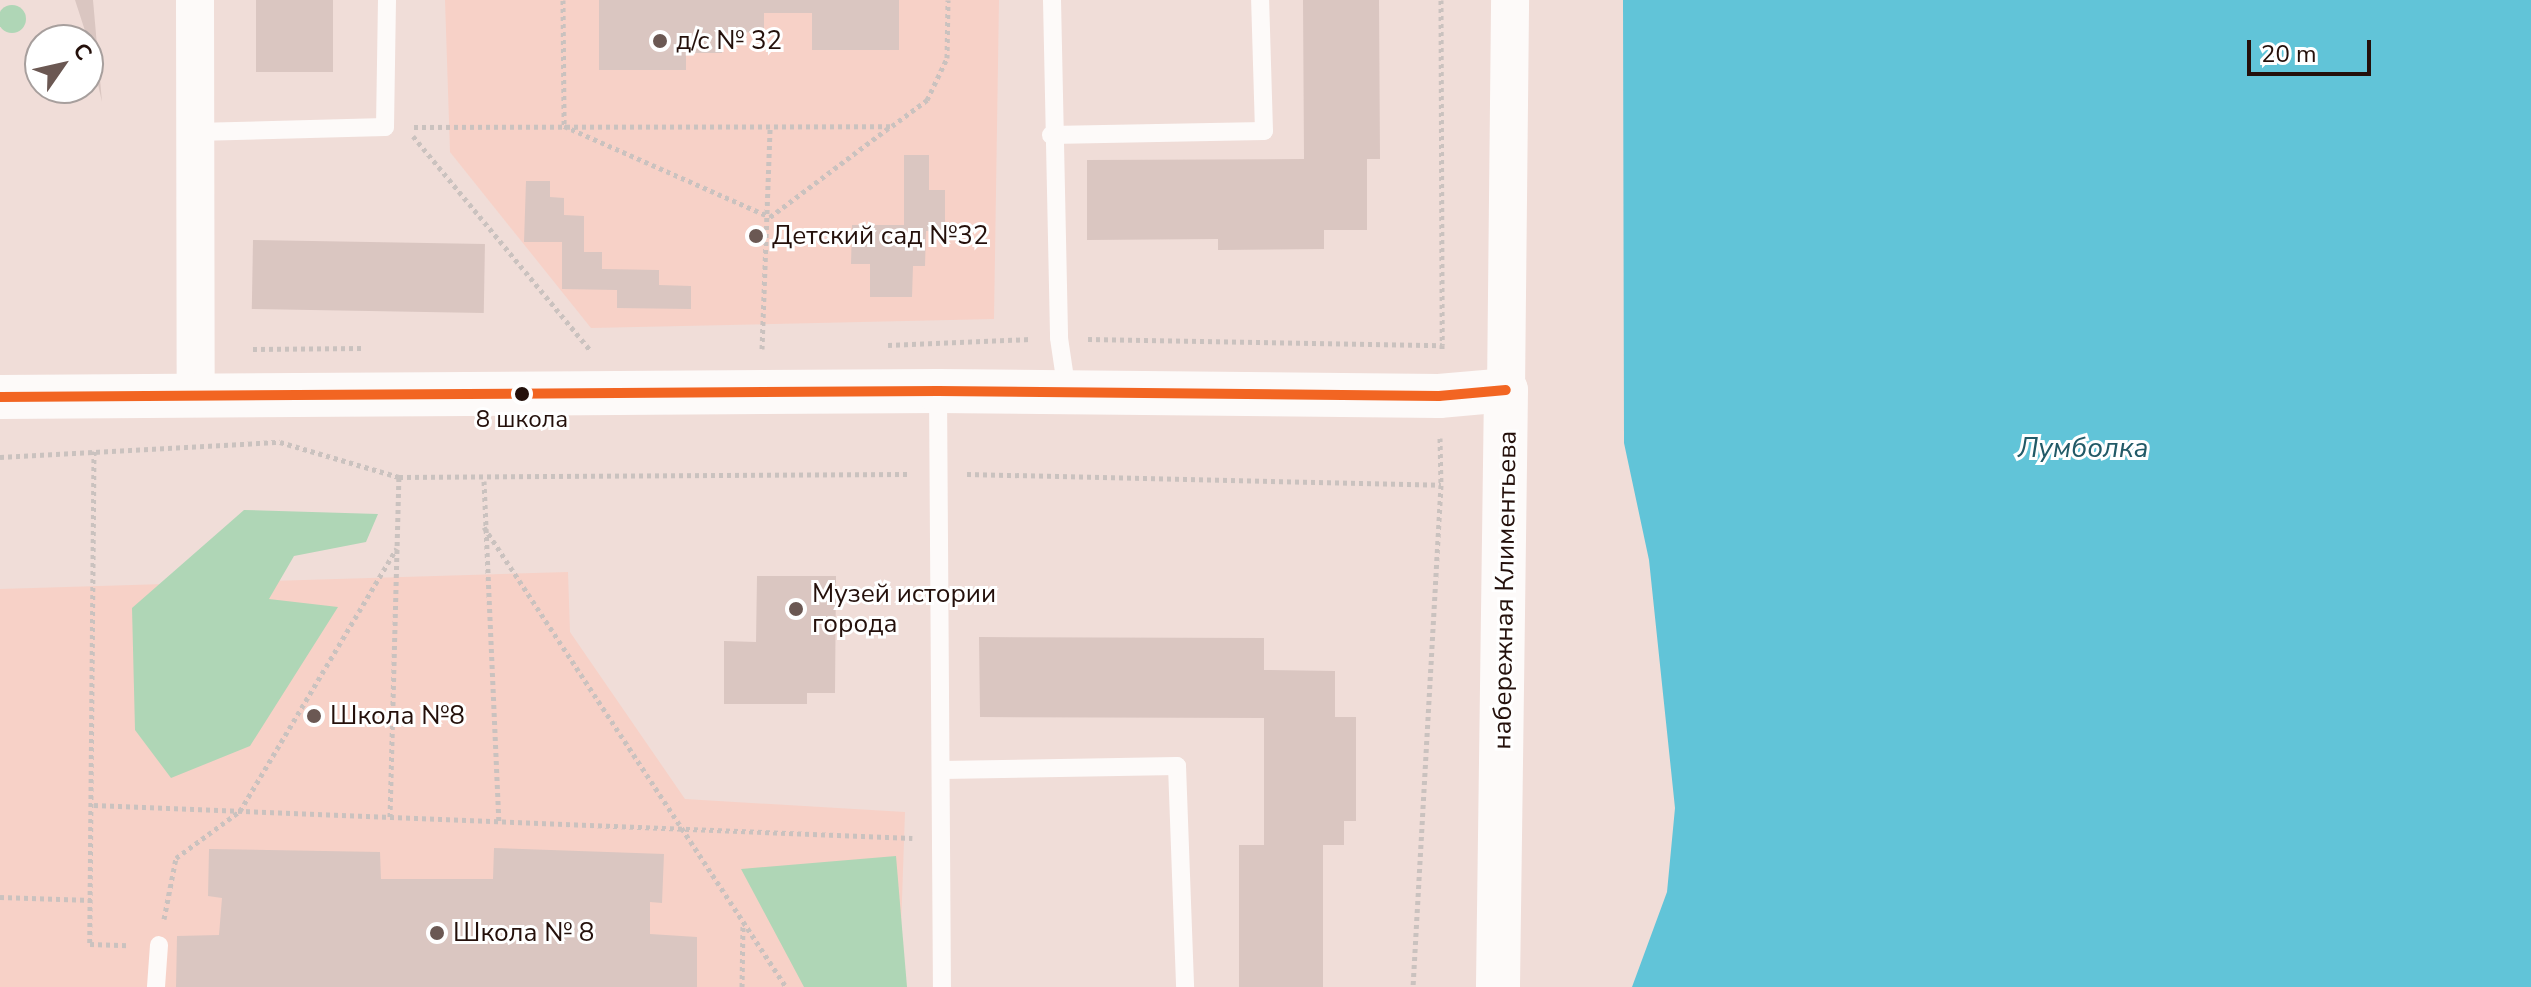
<!DOCTYPE html>
<html>
<head>
<meta charset="utf-8">
<style>
	body { margin:0 }
	#map { position:relative; width:2531px; height:987px; overflow:hidden; background:#f0ddd8; font-family:"Nunito Sans",sans-serif }
	div>[style] { position:absolute }
	[style*='--x'] { left:calc(var(--x)*1px); top:calc(var(--y)*1px); width:calc(var(--w)*1px); rotate:calc(var(--a)*1deg) }
	.built>* { inset:0; background:#f7d1c7 }
	.green>* { inset:0; background:#afd6b6 }
	.round { border-radius:50% }
	.water>* { inset:0; background:#61c4d8 }
	.building>* { inset:0; background:#dac6c1; transform-origin:0 0 }
	.path>* { height:5px; margin-top:-2.5px; transform-origin:0; background:repeating-linear-gradient(90deg,#cac2bf 0 4px,transparent 0 8px) }
	.service>* { height:18px; margin:-9px; padding:0 9px; transform-origin:9px; border-radius:9px; background:#fdfaf9 }
	.minor>* { height:38px; margin:-19px; padding:0 19px; transform-origin:19px; border-radius:19px; background:#fdfaf9 }
	.tertiary>* { height:44px; margin:-22px; padding:0 22px; transform-origin:22px; border-radius:22px; background:#fdfaf9 }
	.bus-1>* { height:10px; margin:-5px; padding:0 5px; transform-origin:5px; border-radius:5px; background:#f26522 }
	.dots>* { width:22px; height:22px; translate:-50% -50%; box-sizing:border-box; border:4px solid #fff; border-radius:50% }
	span { translate:-50% -50%; white-space:nowrap; text-align:center; line-height:1.15; -webkit-text-stroke:6px #fff; paint-order:stroke }
	.bus-label { font-size:24px; color:#24100b }
	.poi-label { font-size:26px; color:#24100b }
	.left { translate:0 -50%; text-align:left }
	.street-label { font-size:26px; color:#24100b }
	.water-label { font-size:28px; color:#225a67; font-style:italic }
	.north { position:absolute; left:24px; top:24px; width:80px; height:80px; box-sizing:border-box; background:#fff; border:2px solid #a79f9d; border-radius:50%; rotate:56deg; font-size:22px; font-weight:700; line-height:32px; text-align:center; color:#24100b }
	.north::after { content:''; display:block; margin:auto; width:28px; height:36px; background:#6b5853; clip-path:polygon(50% 0,100% 100%,50% 72%,0 100%) }
	.scale { position:absolute; left:2247px; top:40px; width:124px; height:36px; box-sizing:border-box; border:4px solid #24100b; border-top:0; padding-left:10px; font-size:24px; line-height:28px; white-space:nowrap; color:#24100b; -webkit-text-stroke:6px #fff; paint-order:stroke }
</style>
</head>
<body>
<div id="map">
	<div class="built">
		<i style="clip-path:polygon(445px 0,999px 0,994px 319px,591px 328px,450px 152px)"></i>
		<i style="clip-path:polygon(568px 572px,570px 632px,685px 799px,905px 812px,899px 987px,0 987px,0 589px)"></i>
	</div>
	<div class="green">
		<i class="round" style="left:-2px;top:5px;width:28px;height:28px"></i>
		<i style="clip-path:polygon(244px 510px,378px 514px,366px 542px,294px 556px,269px 599px,338px 607px,250px 746px,171px 778px,135px 730px,132px 608px)"></i>
		<i style="clip-path:polygon(896px 856px,907px 987px,804px 987px,741px 869px)"></i>
	</div>
	<div class="water">
		<i style="clip-path:polygon(1623px 0,2531px 0,2531px 987px,1632px 987px,1667px 892px,1675px 808px,1649px 560px,1624px 443px)"></i>
	</div>
	<div class="building">
		<i style="clip-path:polygon(75px 0,93px 0,102px 102px,88px 40px)"></i>
		<i style="left:256px;top:0;width:77px;height:72px"></i>
		<i style="clip-path:polygon(599px 0,899px 0,899px 50px,812px 50px,812px 13px,764px 13px,764px 32px,722px 33px,722px 53px,686px 53px,686px 70px,599px 70px)"></i>
		<i style="clip-path:polygon(1303px 0,1379px 0,1380px 159px,1367px 159px,1367px 230px,1324px 230px,1324px 249px,1218px 250px,1218px 239px,1087px 240px,1087px 160px,1304px 159px)"></i>
		<i style="clip-path:polygon(904px 155px,929px 155px,929px 190px,945px 190px,945px 230px,926px 231px,925px 266px,913px 266px,912px 297px,870px 297px,870px 264px,851px 264px,852px 225px,904px 225px)"></i>
		<i style="clip-path:polygon(526px 181px,550px 181px,550px 197px,564px 198px,564px 215px,584px 216px,584px 252px,602px 252px,602px 269px,659px 270px,659px 285px,691px 286px,691px 309px,617px 308px,617px 290px,562px 289px,562px 242px,524px 242px)"></i>
		<i style="left:253px;top:240px;width:232px;height:69px;rotate:1deg"></i>
		<i style="clip-path:polygon(757px 576px,836px 576px,835px 693px,807px 693px,807px 704px,724px 704px,724px 641px,756px 642px)"></i>
		<i style="clip-path:polygon(979px 637px,1264px 638px,1264px 670px,1335px 671px,1335px 717px,1356px 717px,1356px 821px,1344px 821px,1344px 845px,1323px 845px,1323px 987px,1239px 987px,1239px 845px,1264px 845px,1264px 718px,980px 717px)"></i>
		<i style="clip-path:polygon(494px 848px,664px 854px,662px 903px,650px 902px,650px 934px,697px 937px,697px 987px,176px 987px,177px 936px,219px 935px,222px 898px,208px 896px,209px 849px,380px 852px,381px 879px,493px 879px)"></i>
	</div>
	<div class="path">
		<i style="--x:563;--y:0;--w:126;--a:89.5"></i>
		<i style="--x:564;--y:126;--w:225;--a:23.8"></i>
		<i style="--x:770;--y:217;--w:151;--a:-36.9"></i>
		<i style="--x:1441;--y:0;--w:345;--a:89.8"></i>
		<i style="--x:414;--y:127;--w:478;--a:-0.1"></i>
		<i style="--x:892;--y:126;--w:44;--a:-36.6"></i>
		<i style="--x:927;--y:100;--w:47;--a:-64.5"></i>
		<i style="--x:947;--y:58;--w:58;--a:-89"></i>
		<i style="--x:413;--y:136;--w:278;--a:50.4"></i>
		<i style="--x:1088;--y:339;--w:354;--a:1"></i>
		<i style="--x:1442;--y:345;--w:7;--a:90"></i>
		<i style="--x:888;--y:345;--w:142;--a:-2.4"></i>
		<i style="--x:253;--y:349;--w:110;--a:-0.5"></i>
		<i style="--x:762;--y:349;--w:223;--a:-87.9"></i>
		<i style="--x:1440;--y:438;--w:47;--a:88.8"></i>
		<i style="--x:94;--y:451;--w:493;--a:90.5"></i>
		<i style="--x:90;--y:944;--w:38;--a:2"></i>
		<i style="--x:0;--y:457;--w:280;--a:-3.1"></i>
		<i style="--x:280;--y:442;--w:124;--a:16.4"></i>
		<i style="--x:399;--y:477;--w:510;--a:-0.34"></i>
		<i style="--x:967;--y:474;--w:474;--a:1.3"></i>
		<i style="--x:1441;--y:485;--w:503;--a:93.19"></i>
		<i style="--x:484;--y:481;--w:340;--a:87.5"></i>
		<i style="--x:484;--y:527;--w:550;--a:56.71"></i>
		<i style="--x:94;--y:805;--w:819;--a:2.31"></i>
		<i style="--x:390;--y:817;--w:340;--a:-88.5"></i>
		<i style="--x:0;--y:897;--w:91;--a:1.9"></i>
		<i style="--x:164;--y:919;--w:62;--a:-78.9"></i>
		<i style="--x:176;--y:858;--w:79;--a:-36.3"></i>
		<i style="--x:240;--y:811;--w:306;--a:-59.2"></i>
		<i style="--x:742;--y:987;--w:64;--a:-89.1"></i>
	</div>
	<div class="service">
		<i style="--x:1052;--y:0;--w:338;--a:88.8"></i>
		<i style="--x:1059;--y:338;--w:55;--a:81.6"></i>
		<i style="--x:195;--y:132;--w:190;--a:-1.5"></i>
		<i style="--x:385;--y:127;--w:127;--a:-89.1"></i>
		<i style="--x:1051;--y:135;--w:213;--a:-1.1"></i>
		<i style="--x:1264;--y:131;--w:131;--a:-91.7"></i>
		<i style="--x:938;--y:391;--w:596;--a:89.62"></i>
		<i style="--x:942;--y:770;--w:235;--a:-1"></i>
		<i style="--x:1177;--y:766;--w:221;--a:87.9"></i>
		<i style="--x:156;--y:987;--w:42;--a:-85.9"></i>
	</div>
	<div class="minor">
		<i style="--x:195;--y:0;--w:395;--a:89.9"></i>
		<i style="--x:1506;--y:390;--w:390;--a:-89.4"></i>
	</div>
	<div class="tertiary">
		<i style="--x:0;--y:397;--w:938;--a:-0.37"></i>
		<i style="--x:938;--y:391;--w:501;--a:0.57"></i>
		<i style="--x:1439;--y:396;--w:67;--a:-5.1"></i>
		<i style="--x:1506;--y:390;--w:597;--a:90.77"></i>
	</div>
	<div class="bus-1">
		<i style="--x:0;--y:397;--w:938;--a:-0.37"></i>
		<i style="--x:938;--y:391;--w:501;--a:0.57"></i>
		<i style="--x:1439;--y:396;--w:67;--a:-5.1"></i>
	</div>
	<div class="dots">
		<i style="left:660px;top:41px;background:#6b5853"></i>
		<i style="left:756px;top:236px;background:#6b5853"></i>
		<i style="left:522px;top:394px;background:#24100b"></i>
		<i style="left:796px;top:609px;background:#6b5853"></i>
		<i style="left:314px;top:716px;background:#6b5853"></i>
		<i style="left:437px;top:933px;background:#6b5853"></i>
	</div>
	<div class="bus-label">
		<span style="left:522px;top:420px">8 школа</span>
	</div>
	<div class="poi-label">
		<span class="left" style="left:676px;top:41px">д/с № 32</span>
		<span class="left" style="left:772px;top:236px">Детский сад №32</span>
		<span class="left" style="left:812px;top:609px">Музей истории<br>города</span>
		<span class="left" style="left:330px;top:716px">Школа №8</span>
		<span class="left" style="left:453px;top:933px">Школа № 8</span>
	</div>
	<div class="street-label">
		<span style="left:1505px;top:590px;rotate:-89deg">набережная Климентьева</span>
	</div>
	<div class="water-label">
		<span style="left:2083px;top:448px">Лумболка</span>
	</div>
	<div class="north">С</div>
	<div class="scale">20 m</div>
</div>
</body>
</html>
